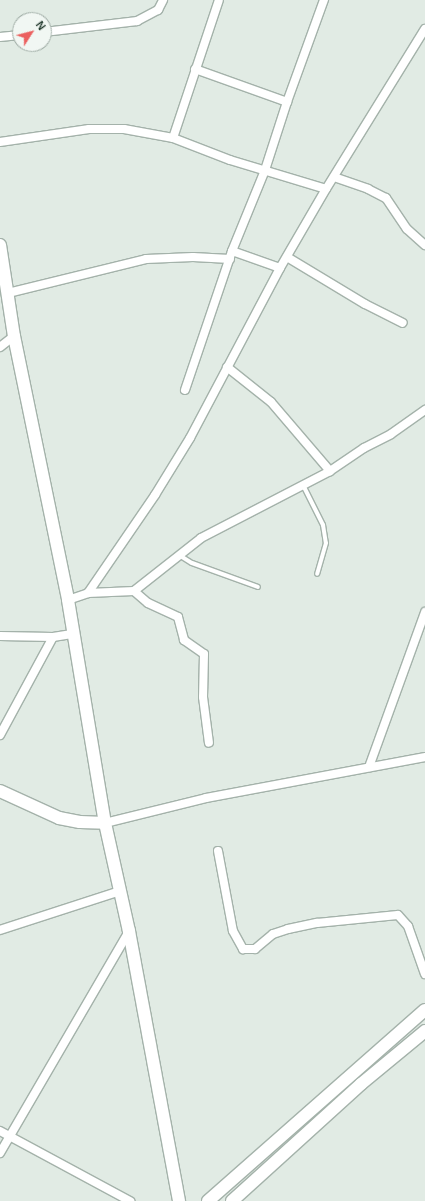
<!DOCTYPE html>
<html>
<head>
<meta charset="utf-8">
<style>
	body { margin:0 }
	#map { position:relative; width:425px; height:1201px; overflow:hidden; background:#e1ebe4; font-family:Arial,sans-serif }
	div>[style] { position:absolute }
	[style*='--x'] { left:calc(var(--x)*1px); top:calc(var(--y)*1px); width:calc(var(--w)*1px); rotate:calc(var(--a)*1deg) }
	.roads { filter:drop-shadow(1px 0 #a4b2aa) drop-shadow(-1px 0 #a4b2aa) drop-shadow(0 1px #a4b2aa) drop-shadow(0 -1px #a4b2aa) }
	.lane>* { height:4px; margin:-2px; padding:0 2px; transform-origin:2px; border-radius:2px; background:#fff }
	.street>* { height:8px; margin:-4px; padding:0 4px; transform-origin:4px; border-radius:4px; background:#fff }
	.secondary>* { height:12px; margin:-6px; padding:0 6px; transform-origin:6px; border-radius:6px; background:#fff }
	span { translate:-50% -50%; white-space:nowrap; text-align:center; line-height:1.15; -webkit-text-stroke:3px #f1f7f3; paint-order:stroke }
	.north { position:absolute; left:12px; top:12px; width:40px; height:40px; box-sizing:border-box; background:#f1f7f3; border:1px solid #9eaba4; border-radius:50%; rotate:54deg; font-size:11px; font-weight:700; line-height:16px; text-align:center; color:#223a2e }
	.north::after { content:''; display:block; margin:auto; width:14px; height:18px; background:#eb605f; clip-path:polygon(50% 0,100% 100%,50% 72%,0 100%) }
</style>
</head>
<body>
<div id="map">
	<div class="roads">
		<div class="lane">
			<i style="--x:303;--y:485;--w:45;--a:63.4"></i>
			<i style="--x:323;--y:525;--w:18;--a:81"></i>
			<i style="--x:326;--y:543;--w:32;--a:106"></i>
			<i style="--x:179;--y:555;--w:15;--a:32"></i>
			<i style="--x:192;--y:563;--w:70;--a:20"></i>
		</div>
		<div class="street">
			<i style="--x:44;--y:32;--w:94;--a:-6.7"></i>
			<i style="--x:137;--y:21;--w:24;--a:-28"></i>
			<i style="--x:158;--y:10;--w:11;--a:-63"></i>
			<i style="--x:0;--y:37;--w:20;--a:-6"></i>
			<i style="--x:195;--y:69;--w:98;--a:19.7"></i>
			<i style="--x:173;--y:138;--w:145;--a:-71.6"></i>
			<i style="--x:0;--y:142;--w:90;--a:-8.3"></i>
			<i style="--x:89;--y:129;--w:35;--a:0"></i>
			<i style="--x:124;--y:129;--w:50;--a:10.4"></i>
			<i style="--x:173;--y:138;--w:61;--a:21.1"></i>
			<i style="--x:230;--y:160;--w:100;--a:16.8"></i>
			<i style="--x:334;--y:177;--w:36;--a:19"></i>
			<i style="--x:368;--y:189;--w:20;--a:27"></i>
			<i style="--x:386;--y:198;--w:37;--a:56"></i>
			<i style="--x:407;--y:229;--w:24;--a:42"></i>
			<i style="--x:232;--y:251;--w:51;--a:19.5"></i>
			<i style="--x:287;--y:257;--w:91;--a:31.1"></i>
			<i style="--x:365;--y:304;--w:42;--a:26.6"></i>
			<i style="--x:8;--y:293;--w:142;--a:-13.8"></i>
			<i style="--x:146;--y:259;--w:47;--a:-2.4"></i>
			<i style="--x:193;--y:257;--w:37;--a:3"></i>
			<i style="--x:0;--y:347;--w:18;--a:-38"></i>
			<i style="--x:227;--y:367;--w:56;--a:38.5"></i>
			<i style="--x:271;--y:402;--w:91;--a:49.5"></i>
			<i style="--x:185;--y:390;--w:147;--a:-71.3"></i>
			<i style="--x:232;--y:251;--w:87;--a:-67.8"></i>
			<i style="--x:265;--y:170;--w:71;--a:-72.1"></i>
			<i style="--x:287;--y:102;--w:109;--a:-70.1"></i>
			<i style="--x:134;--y:591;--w:18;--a:41"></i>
			<i style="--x:148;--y:603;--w:33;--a:25"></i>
			<i style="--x:178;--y:617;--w:24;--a:75"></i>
			<i style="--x:184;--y:640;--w:24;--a:35"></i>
			<i style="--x:204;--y:654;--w:43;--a:91.3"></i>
			<i style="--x:203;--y:697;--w:46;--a:82.6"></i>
			<i style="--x:88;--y:593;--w:46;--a:-2.5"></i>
			<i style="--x:134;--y:591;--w:85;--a:-38.3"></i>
			<i style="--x:201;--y:538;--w:145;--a:-27.4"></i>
			<i style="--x:330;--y:471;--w:41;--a:-34.1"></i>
			<i style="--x:364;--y:448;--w:30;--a:-27"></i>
			<i style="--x:391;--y:434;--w:42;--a:-35.2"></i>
			<i style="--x:68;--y:600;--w:21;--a:-19"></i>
			<i style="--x:88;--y:593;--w:119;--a:-55.6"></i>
			<i style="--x:155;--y:495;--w:67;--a:-58.4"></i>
			<i style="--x:190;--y:438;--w:192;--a:-62.1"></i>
			<i style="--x:280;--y:268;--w:91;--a:-59.8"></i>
			<i style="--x:326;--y:189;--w:188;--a:-58.3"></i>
			<i style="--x:0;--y:636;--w:53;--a:1.1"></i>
			<i style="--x:0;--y:735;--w:111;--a:-61.6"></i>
			<i style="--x:53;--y:637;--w:19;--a:-9"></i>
			<i style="--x:369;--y:767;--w:165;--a:-70.1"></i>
			<i style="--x:105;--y:823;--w:104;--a:-13.9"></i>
			<i style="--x:206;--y:798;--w:223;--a:-10.6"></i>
			<i style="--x:218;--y:851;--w:81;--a:79.4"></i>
			<i style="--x:233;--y:931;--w:21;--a:61"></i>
			<i style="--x:243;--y:949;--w:12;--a:0"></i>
			<i style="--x:255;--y:949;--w:23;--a:-40"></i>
			<i style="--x:273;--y:934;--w:16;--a:-18"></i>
			<i style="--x:288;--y:929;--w:30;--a:-12"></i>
			<i style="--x:317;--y:923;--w:81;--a:-5.6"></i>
			<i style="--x:398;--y:915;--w:15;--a:48"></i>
			<i style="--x:408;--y:926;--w:51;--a:70.5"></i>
			<i style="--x:0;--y:930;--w:126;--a:-18"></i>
			<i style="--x:0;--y:1131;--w:148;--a:28.3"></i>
			<i style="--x:0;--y:1153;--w:257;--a:-59.8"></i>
		</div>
		<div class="secondary">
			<i style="--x:0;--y:245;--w:92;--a:81.3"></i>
			<i style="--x:14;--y:336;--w:269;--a:78.4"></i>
			<i style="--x:68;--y:600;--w:226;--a:80.6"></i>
			<i style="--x:105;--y:823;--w:111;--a:77.5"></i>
			<i style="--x:129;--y:931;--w:275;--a:79.5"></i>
			<i style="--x:0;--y:791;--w:65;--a:24.6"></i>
			<i style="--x:59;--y:818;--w:21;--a:11"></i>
			<i style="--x:80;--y:822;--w:25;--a:2"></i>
			<i style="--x:208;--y:1201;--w:289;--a:-41.4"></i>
			<i style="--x:232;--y:1201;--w:174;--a:-42.2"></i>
			<i style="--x:361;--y:1084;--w:83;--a:-39.6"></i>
		</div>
	</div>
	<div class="north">N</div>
</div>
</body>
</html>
